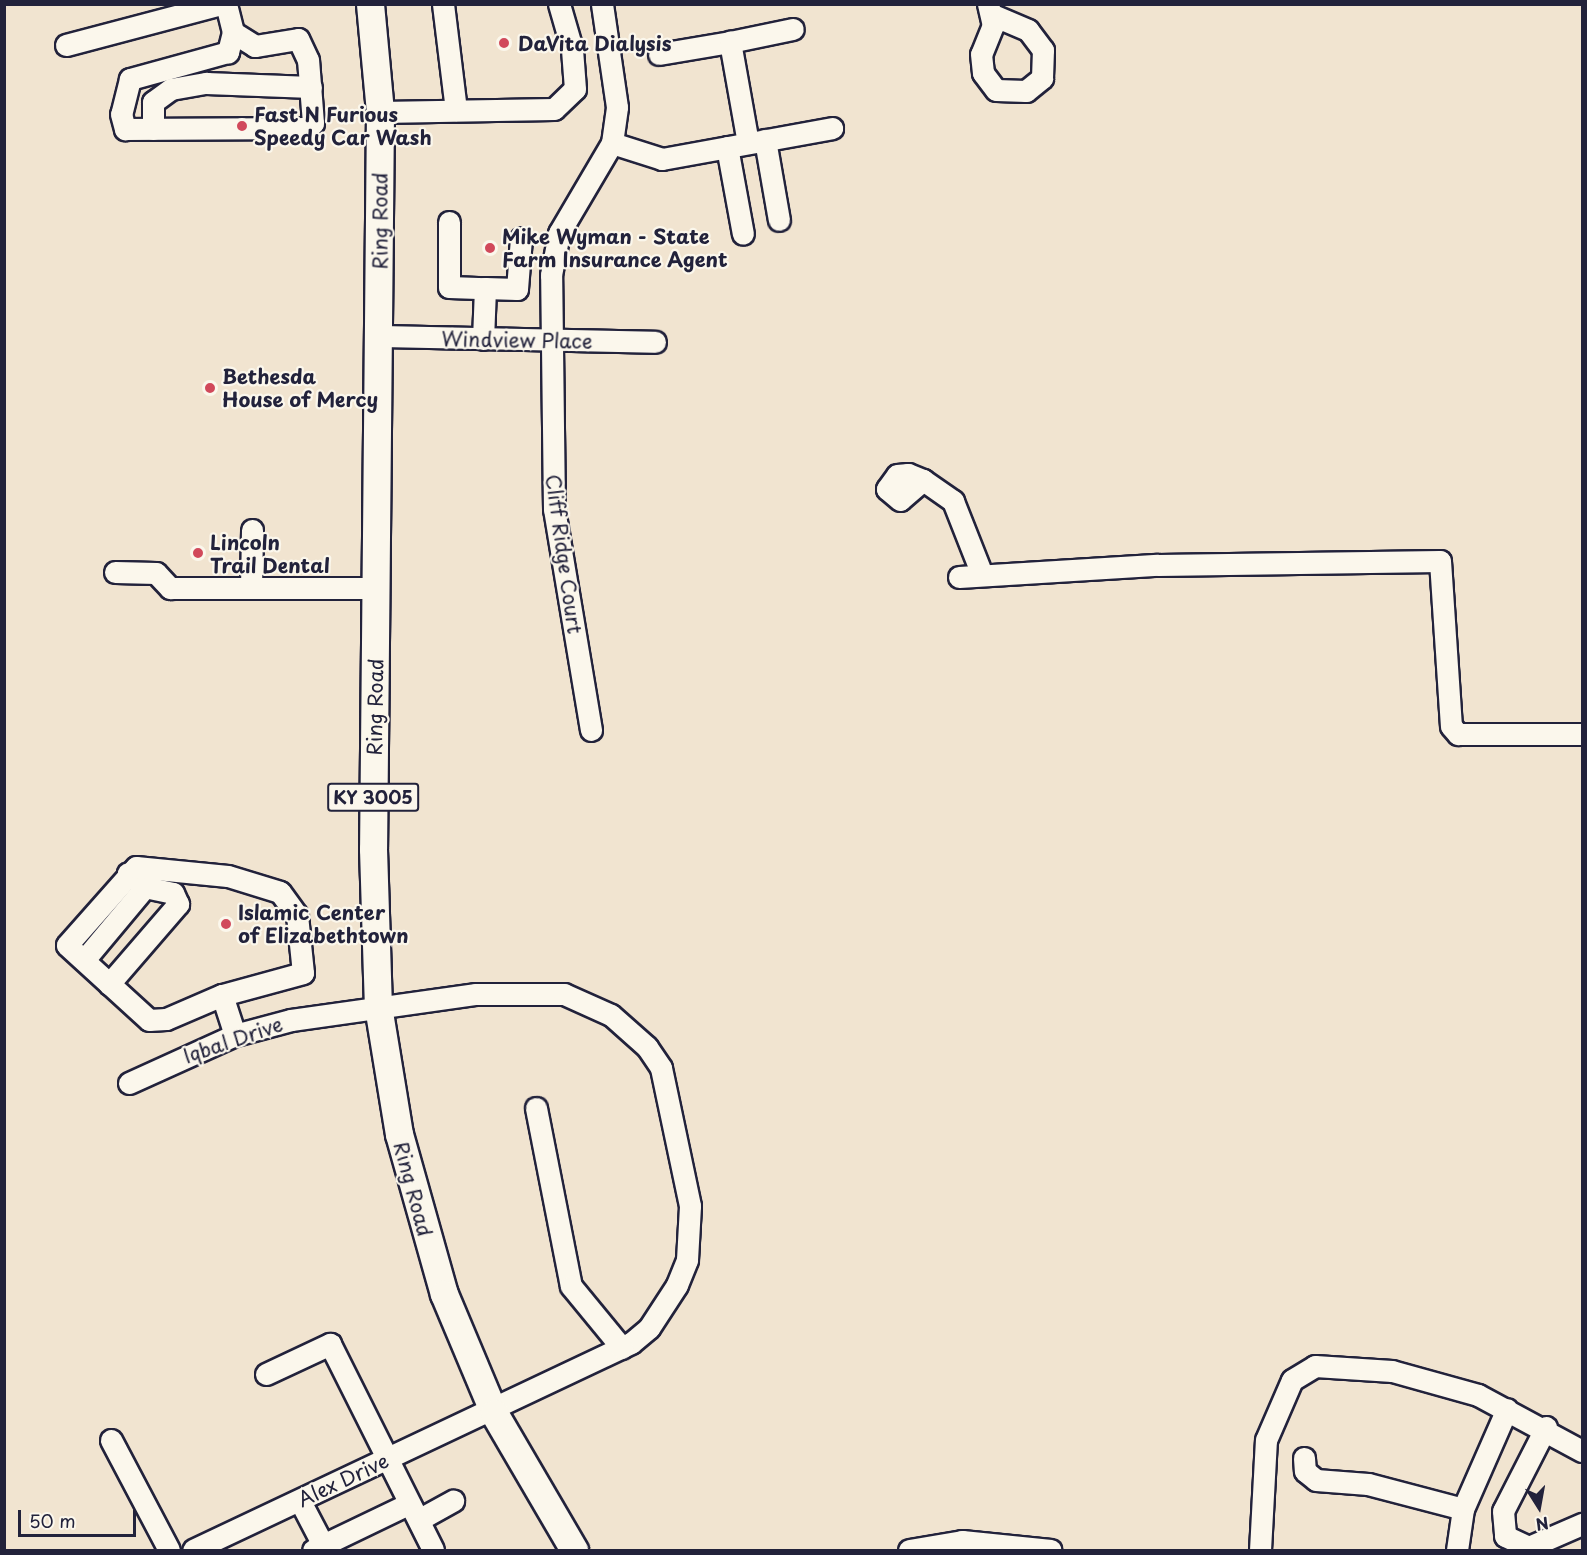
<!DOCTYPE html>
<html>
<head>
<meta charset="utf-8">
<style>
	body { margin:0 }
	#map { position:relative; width:1587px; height:1555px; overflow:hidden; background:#f1e4d0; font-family:"Playpen Sans",sans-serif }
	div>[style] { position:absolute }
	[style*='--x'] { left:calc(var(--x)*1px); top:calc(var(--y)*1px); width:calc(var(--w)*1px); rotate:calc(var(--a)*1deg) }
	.roads { filter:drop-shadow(2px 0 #22223b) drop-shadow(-2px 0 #22223b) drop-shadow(0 2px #22223b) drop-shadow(0 -2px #22223b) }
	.minor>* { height:21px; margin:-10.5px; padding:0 10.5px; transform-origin:10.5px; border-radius:10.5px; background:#fbf7ec }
	.major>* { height:27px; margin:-13.5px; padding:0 13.5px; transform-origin:13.5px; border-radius:13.5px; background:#fbf7ec }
	.dots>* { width:16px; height:16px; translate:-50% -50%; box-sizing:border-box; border:3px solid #fbf7ec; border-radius:50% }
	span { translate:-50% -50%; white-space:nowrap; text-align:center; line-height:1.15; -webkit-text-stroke:4.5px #fbf7ec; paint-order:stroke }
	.shield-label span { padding:2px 4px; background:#fbf7ec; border:2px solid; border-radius:4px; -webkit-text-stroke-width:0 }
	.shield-label { font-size:18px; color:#22223b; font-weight:700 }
	.poi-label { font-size:20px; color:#22223b; font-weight:700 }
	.left { translate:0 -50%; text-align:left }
	.street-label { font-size:20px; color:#22223b }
	.frame { position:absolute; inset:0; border:6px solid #22223b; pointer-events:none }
	.north { position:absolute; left:1509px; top:1477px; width:60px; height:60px; -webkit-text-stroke:4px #fbf7ec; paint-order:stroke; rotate:169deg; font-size:16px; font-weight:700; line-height:24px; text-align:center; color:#22223b }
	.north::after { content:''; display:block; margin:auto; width:21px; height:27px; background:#22223b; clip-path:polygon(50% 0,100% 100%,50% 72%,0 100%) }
	.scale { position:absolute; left:18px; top:1510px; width:118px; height:27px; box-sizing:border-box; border:3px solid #22223b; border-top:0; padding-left:8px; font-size:18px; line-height:21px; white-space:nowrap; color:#22223b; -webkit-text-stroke:4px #fbf7ec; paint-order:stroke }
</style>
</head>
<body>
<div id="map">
	<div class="roads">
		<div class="minor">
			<i style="--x:226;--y:4;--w:29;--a:76"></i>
			<i style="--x:233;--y:32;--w:21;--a:104"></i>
			<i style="--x:228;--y:52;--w:102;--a:164.6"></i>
			<i style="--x:130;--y:79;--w:36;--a:104"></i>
			<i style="--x:121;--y:114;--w:16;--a:75"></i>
			<i style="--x:125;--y:129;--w:183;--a:-0.3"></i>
			<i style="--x:308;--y:128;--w:7;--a:-45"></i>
			<i style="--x:313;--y:123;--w:63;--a:-94.5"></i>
			<i style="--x:308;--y:60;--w:23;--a:-115"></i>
			<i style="--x:298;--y:39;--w:44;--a:170.8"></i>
			<i style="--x:255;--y:46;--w:26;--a:-148"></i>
			<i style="--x:443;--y:4;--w:107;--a:83"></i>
			<i style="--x:988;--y:4;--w:22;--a:77"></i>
			<i style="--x:993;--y:25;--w:31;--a:112"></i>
			<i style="--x:981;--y:54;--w:19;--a:84"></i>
			<i style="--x:983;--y:73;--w:21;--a:53"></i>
			<i style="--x:996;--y:90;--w:30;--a:2"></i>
			<i style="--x:1026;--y:91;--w:21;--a:-39"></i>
			<i style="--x:1042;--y:78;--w:28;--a:-88"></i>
			<i style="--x:1043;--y:50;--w:25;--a:-127"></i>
			<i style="--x:1028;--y:30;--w:39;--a:-157"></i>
			<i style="--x:66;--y:45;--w:160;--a:-14.8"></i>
			<i style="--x:659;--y:54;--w:72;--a:-9.6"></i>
			<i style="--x:380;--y:112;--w:174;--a:-1"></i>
			<i style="--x:554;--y:109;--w:29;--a:-44"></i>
			<i style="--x:575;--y:89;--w:40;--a:-94.3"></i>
			<i style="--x:572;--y:49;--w:47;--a:-106.1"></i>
			<i style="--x:153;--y:129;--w:27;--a:-90"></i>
			<i style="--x:153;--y:102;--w:22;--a:-36"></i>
			<i style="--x:171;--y:89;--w:36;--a:-10"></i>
			<i style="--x:206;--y:83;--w:105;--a:2.2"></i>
			<i style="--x:765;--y:140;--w:81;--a:80.1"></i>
			<i style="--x:612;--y:143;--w:52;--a:17.7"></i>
			<i style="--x:662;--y:159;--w:173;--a:-10.3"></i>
			<i style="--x:748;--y:143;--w:103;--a:-100.1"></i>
			<i style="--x:730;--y:42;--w:64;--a:-11.7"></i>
			<i style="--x:727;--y:147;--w:88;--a:79.6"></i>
			<i style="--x:449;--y:222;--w:65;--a:90"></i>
			<i style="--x:449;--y:287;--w:36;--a:2"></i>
			<i style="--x:485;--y:288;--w:51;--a:92.2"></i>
			<i style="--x:485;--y:288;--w:32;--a:2"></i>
			<i style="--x:517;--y:289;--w:51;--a:-85.5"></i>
			<i style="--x:380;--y:336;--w:275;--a:1.2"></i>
			<i style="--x:923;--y:480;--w:30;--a:139"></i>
			<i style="--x:900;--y:500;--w:17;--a:-140"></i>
			<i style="--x:887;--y:489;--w:17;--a:-54"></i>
			<i style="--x:897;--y:475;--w:11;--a:-5"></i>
			<i style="--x:908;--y:474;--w:16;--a:22"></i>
			<i style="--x:923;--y:480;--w:37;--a:35"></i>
			<i style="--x:953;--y:501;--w:76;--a:68.5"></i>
			<i style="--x:115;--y:572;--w:41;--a:1.4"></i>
			<i style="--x:156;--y:573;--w:21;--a:47"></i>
			<i style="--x:170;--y:588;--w:206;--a:0"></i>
			<i style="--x:959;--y:577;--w:199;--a:-3.5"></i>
			<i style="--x:1158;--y:565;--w:282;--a:-0.8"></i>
			<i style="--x:1440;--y:561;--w:165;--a:86.2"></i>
			<i style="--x:1451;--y:726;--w:11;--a:49"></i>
			<i style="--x:1458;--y:734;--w:124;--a:0"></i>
			<i style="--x:251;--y:588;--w:58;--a:-89"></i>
			<i style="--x:591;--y:730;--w:224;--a:-99.5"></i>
			<i style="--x:554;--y:509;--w:234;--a:-90.7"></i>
			<i style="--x:551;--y:275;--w:43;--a:-79.2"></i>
			<i style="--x:559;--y:233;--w:104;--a:-59.5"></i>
			<i style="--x:612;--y:143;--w:36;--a:-82"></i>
			<i style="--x:617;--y:107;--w:104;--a:-98.3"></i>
			<i style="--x:84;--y:960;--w:95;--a:-50.1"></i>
			<i style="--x:109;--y:984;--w:106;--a:-49.2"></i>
			<i style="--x:178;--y:904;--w:12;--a:-114"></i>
			<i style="--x:173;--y:893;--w:29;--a:-168"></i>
			<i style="--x:145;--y:887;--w:22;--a:-141"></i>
			<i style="--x:222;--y:995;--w:61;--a:156.8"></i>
			<i style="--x:166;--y:1019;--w:17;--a:177"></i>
			<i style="--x:149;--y:1020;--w:111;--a:-137.6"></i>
			<i style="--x:67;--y:945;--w:104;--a:-48.5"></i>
			<i style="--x:136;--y:867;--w:92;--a:5.6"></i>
			<i style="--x:228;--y:876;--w:54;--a:17.1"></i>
			<i style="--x:280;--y:892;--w:29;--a:54"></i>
			<i style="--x:297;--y:915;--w:58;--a:84.1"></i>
			<i style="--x:303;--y:973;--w:84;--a:164.8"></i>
			<i style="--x:222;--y:995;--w:42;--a:72"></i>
			<i style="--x:129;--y:1083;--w:116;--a:-24.4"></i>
			<i style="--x:235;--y:1035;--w:58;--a:-15"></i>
			<i style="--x:291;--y:1020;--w:187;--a:-8"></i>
			<i style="--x:476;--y:994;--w:88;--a:0"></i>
			<i style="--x:564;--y:994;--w:51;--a:24.1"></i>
			<i style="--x:611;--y:1015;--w:48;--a:41.6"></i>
			<i style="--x:647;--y:1047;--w:25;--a:56"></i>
			<i style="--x:661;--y:1068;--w:141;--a:78.1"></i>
			<i style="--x:690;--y:1206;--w:54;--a:93.2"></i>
			<i style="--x:687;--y:1260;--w:27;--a:112"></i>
			<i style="--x:677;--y:1285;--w:51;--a:123.1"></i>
			<i style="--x:649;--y:1328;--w:23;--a:140"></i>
			<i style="--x:631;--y:1343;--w:484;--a:154.7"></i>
			<i style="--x:536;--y:1108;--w:181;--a:78.9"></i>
			<i style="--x:571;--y:1286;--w:80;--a:50.6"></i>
			<i style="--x:266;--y:1374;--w:71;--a:-25.1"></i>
			<i style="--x:330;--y:1344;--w:230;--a:63.4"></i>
			<i style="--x:1546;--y:1427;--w:94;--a:117.1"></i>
			<i style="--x:1503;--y:1511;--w:25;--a:85"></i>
			<i style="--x:1505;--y:1536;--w:26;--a:25"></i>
			<i style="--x:1529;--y:1547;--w:58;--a:-23.5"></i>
			<i style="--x:111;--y:1440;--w:124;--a:62.2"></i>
			<i style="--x:1304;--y:1458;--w:13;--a:86"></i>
			<i style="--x:1305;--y:1471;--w:14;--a:39"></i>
			<i style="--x:1316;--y:1480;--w:52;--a:4.4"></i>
			<i style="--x:1368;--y:1484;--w:98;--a:14.7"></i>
			<i style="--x:300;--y:1501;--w:50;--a:62.4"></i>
			<i style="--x:323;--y:1545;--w:11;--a:153"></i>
			<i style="--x:420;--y:1519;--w:38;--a:-29"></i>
			<i style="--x:323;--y:1545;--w:92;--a:-25.7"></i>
			<i style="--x:909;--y:1550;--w:54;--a:-9.6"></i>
			<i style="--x:962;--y:1541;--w:89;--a:5.8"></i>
			<i style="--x:1260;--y:1550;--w:110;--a:-86.9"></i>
			<i style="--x:1266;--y:1440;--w:65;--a:-66.6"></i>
			<i style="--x:1292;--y:1380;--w:27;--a:-31"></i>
			<i style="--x:1315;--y:1366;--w:77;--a:3.7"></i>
			<i style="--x:1392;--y:1371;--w:89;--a:15.6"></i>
			<i style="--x:1478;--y:1395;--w:118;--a:28.3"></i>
			<i style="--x:1457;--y:1550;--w:41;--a:-81.7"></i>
			<i style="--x:1463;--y:1509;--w:109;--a:-66.3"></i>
		</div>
		<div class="major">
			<i style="--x:370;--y:4;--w:108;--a:84.7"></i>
			<i style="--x:380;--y:112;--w:737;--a:90.54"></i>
			<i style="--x:373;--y:849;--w:157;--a:88.2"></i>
			<i style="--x:378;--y:1006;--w:130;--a:80.7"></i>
			<i style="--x:399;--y:1134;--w:166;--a:74.3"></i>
			<i style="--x:444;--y:1294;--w:129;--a:67.2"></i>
			<i style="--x:494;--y:1413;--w:159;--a:59.7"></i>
		</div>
	</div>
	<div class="dots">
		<i style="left:504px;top:43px;background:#d1495b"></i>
		<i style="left:242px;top:126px;background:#d1495b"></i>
		<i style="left:490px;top:248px;background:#d1495b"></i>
		<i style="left:210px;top:388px;background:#d1495b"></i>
		<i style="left:198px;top:553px;background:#d1495b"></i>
		<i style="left:226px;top:924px;background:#d1495b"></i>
	</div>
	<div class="shield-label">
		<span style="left:373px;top:797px">KY 3005</span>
	</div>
	<div class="poi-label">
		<span class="left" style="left:518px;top:43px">DaVita Dialysis</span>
		<span class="left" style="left:254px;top:126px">Fast N Furious<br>Speedy Car Wash</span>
		<span class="left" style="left:502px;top:248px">Mike Wyman - State<br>Farm Insurance Agent</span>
		<span class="left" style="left:222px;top:388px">Bethesda<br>House of Mercy</span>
		<span class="left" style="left:210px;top:554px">Lincoln<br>Trail Dental</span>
		<span class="left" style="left:238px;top:924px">Islamic Center<br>of Elizabethtown</span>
	</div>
	<div class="street-label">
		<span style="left:380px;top:221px;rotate:-90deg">Ring Road</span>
		<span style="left:517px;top:340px;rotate:1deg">Windview Place</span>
		<span style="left:564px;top:554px;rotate:82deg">Cliff Ridge Court</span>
		<span style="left:375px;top:707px;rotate:-89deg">Ring Road</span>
		<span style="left:233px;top:1040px;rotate:-19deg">Iqbal Drive</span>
		<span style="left:413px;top:1189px;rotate:75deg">Ring Road</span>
		<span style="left:343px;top:1480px;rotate:-25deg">Alex Drive</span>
	</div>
	<div class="frame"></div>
	<div class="north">N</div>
	<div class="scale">50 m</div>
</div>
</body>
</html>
